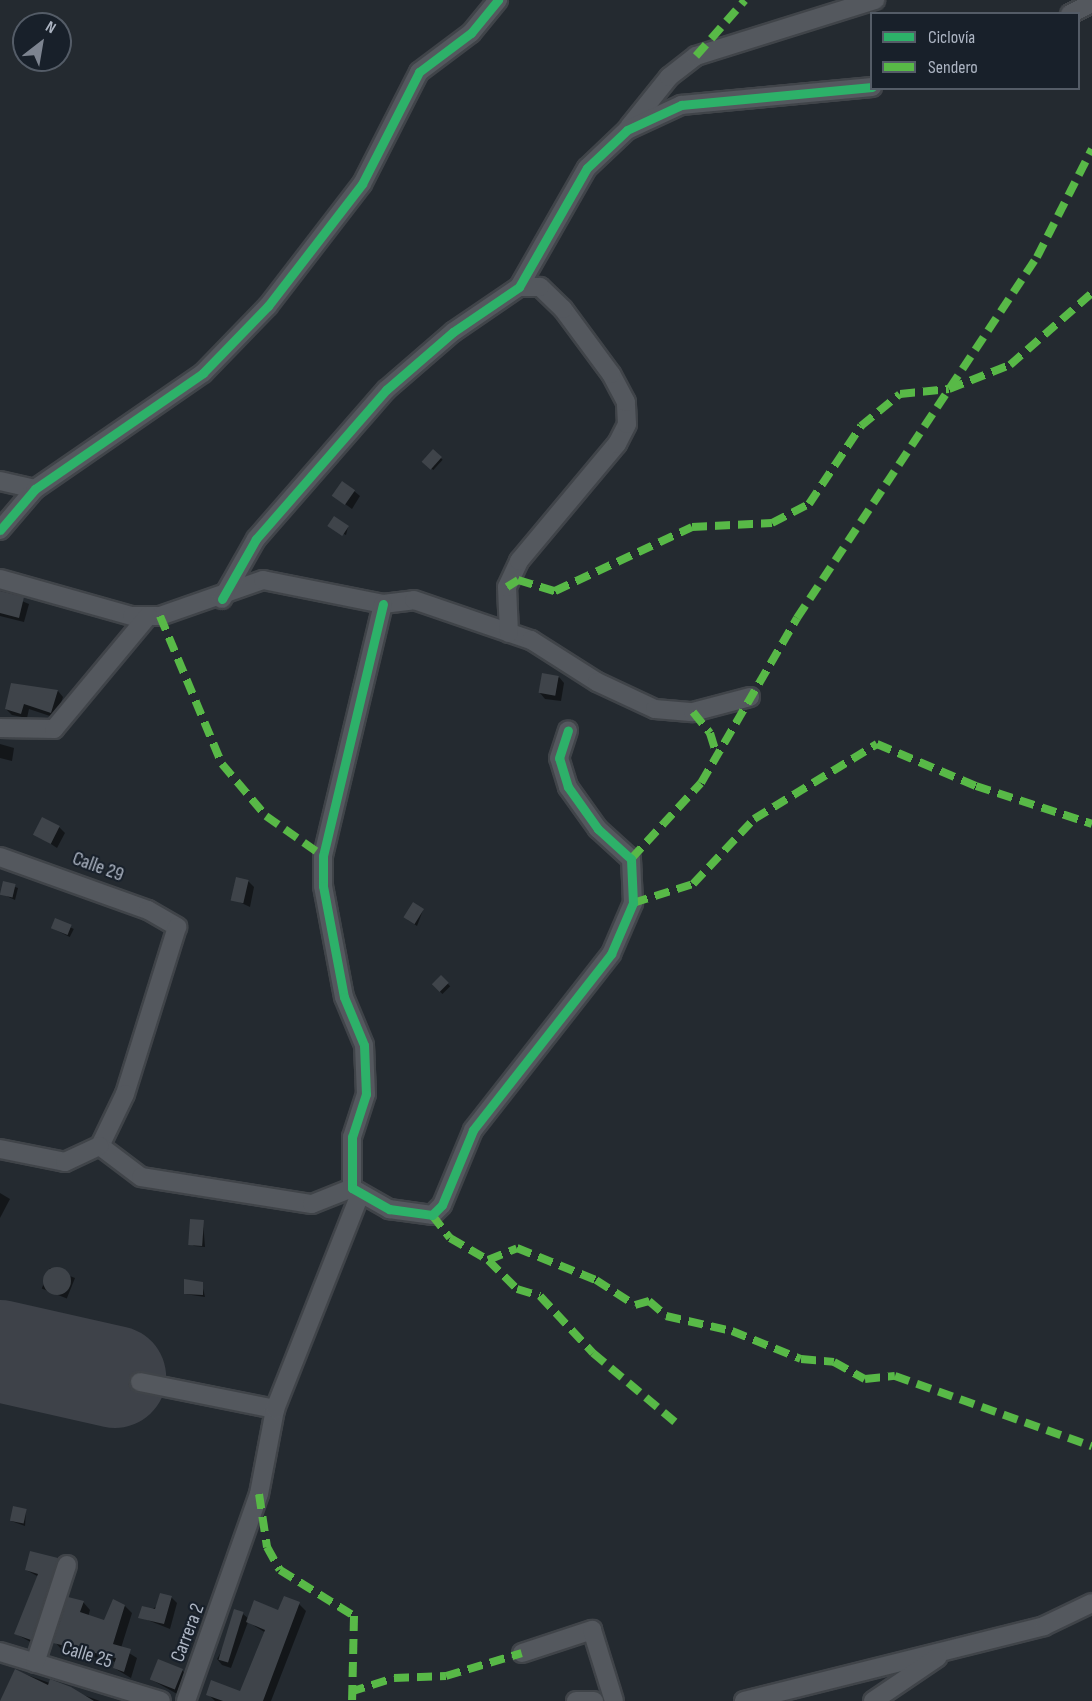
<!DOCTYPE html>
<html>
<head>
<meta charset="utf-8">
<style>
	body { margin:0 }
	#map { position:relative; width:1092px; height:1701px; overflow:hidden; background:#242a30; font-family:"Sofia Sans Condensed",sans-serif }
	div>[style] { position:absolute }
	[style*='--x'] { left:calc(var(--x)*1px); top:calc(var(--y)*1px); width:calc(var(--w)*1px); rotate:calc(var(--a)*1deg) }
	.shadow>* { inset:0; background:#0007; transform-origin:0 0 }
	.runway>* { height:102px; margin:-51px; padding:0 51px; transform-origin:51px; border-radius:51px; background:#3e4249 }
	.building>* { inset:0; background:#3f444a; transform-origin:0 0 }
	.round { border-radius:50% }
	.roads { filter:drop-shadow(2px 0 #404449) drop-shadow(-2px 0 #404449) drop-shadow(0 2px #404449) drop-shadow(0 -2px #404449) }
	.minor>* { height:18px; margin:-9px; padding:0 9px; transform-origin:9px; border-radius:9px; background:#54585e }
	.quiet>* { height:8px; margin-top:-4px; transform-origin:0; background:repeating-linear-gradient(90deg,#58b947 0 15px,transparent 0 23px) }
	.cycleway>* { height:9px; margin:-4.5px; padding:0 4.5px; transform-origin:4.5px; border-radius:4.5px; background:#2db169 }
	span { translate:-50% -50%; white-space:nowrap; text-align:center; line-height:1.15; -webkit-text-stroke:4.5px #18202a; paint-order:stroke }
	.street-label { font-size:20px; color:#adb5c3 }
	.legend { position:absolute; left:870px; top:12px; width:210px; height:78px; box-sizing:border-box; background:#18202a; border:2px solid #545c67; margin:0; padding:8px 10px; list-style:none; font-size:18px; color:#adb5c3 }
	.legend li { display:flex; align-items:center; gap:12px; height:30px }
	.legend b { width:30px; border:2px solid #545c67 }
	.north { position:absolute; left:12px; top:12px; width:60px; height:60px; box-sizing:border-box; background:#18202a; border:2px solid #545c67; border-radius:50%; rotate:31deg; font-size:16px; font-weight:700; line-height:24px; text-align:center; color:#adb5c3 }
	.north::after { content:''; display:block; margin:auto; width:21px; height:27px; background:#7d8490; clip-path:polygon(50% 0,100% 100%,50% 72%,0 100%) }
</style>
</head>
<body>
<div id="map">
	<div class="shadow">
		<i style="left:433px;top:451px;width:13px;height:14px;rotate:42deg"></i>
		<i style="clip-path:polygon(354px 491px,360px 496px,352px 509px,334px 496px)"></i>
		<i style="clip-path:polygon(348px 527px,346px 535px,331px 528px)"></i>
		<i style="clip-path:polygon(0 592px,29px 604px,24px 622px,0 616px)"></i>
		<i style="clip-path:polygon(559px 677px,564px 683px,561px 701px,545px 699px,540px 693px)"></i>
		<i style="clip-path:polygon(12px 685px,58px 691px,63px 697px,56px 718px,29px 709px,27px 718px,12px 715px,6px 709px)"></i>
		<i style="clip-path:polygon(0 744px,14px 748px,12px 761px,0 758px)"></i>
		<i style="clip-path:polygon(59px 827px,65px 833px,57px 848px,36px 834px)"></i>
		<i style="clip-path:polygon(248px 881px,254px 887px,250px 907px,233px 899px)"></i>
		<i style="clip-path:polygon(4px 883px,18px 888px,15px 900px,2px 894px)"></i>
		<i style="clip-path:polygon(423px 910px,417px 926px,408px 920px)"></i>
		<i style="left:56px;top:920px;width:20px;height:9px;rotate:27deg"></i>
		<i style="left:441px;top:977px;width:13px;height:11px;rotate:45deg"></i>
		<i style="clip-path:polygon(0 1193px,10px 1199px,0 1218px)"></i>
		<i style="clip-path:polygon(203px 1222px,205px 1247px,194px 1246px,191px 1244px)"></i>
		<i style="left:50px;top:1268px;width:27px;height:22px;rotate:22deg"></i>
		<i style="clip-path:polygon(202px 1284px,205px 1297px,185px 1294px)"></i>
		<i style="clip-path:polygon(26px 1510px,25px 1526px,11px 1521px)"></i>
		<i style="clip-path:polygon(31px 1552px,63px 1565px,36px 1645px,16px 1634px,39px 1577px,26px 1570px)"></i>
		<i style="clip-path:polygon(171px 1597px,177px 1603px,170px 1629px,140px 1617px)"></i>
		<i style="clip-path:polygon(83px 1602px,90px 1610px,88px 1617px,105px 1622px,125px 1606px,132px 1613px,121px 1648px,137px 1658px,131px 1678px,114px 1668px,116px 1662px,62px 1650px,55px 1642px)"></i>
		<i style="clip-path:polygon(299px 1604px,306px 1611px,271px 1701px,215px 1701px,208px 1694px,241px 1693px,266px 1633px,248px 1622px,231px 1668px,222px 1665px,217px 1659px,243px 1614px,249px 1619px)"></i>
		<i style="clip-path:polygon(182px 1670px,187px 1676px,179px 1695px,152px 1680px)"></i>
		<i style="clip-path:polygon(16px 1671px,100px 1701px,1px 1701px)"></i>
	</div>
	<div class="runway">
		<i style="--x:0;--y:1351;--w:118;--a:12.7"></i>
	</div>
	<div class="building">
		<i style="left:433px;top:449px;width:12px;height:17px;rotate:42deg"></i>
		<i style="left:342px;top:481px;width:16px;height:18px;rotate:35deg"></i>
		<i style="left:334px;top:516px;width:18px;height:12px;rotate:34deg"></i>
		<i style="clip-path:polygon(0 591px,24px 597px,19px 618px,0 613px)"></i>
		<i style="left:542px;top:673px;width:17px;height:20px;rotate:10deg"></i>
		<i style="clip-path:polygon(11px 683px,58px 690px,51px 713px,24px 704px,21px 714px,5px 709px)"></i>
		<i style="left:42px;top:817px;width:20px;height:20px;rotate:27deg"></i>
		<i style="left:236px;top:877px;width:13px;height:24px;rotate:13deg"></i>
		<i style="left:3px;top:881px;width:13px;height:14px;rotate:13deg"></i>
		<i style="left:413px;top:902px;width:13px;height:18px;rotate:32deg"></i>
		<i style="left:55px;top:918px;width:18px;height:11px;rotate:22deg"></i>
		<i style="left:441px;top:975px;width:11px;height:13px;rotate:45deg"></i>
		<i style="left:190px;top:1219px;width:14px;height:26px;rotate:4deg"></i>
		<i class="round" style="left:43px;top:1267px;width:28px;height:28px"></i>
		<i style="clip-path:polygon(184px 1279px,203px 1282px,203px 1295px,184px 1294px)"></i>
		<i style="left:13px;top:1506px;width:14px;height:15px;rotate:12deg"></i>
		<i style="clip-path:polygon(30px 1551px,58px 1558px,31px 1640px,14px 1634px,38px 1574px,25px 1570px)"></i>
		<i style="clip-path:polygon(160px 1593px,172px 1596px,164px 1624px,138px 1618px,142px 1606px,155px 1609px)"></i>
		<i style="clip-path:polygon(284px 1596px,300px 1602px,263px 1701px,223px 1701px,206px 1695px,211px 1680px,240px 1691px,265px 1630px,246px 1622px,254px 1600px,278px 1610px)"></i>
		<i style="clip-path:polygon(68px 1597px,84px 1601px,80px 1612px,104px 1620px,113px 1599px,125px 1605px,113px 1644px,131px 1649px,124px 1672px,113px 1668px,116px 1658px,53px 1643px)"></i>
		<i style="left:234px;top:1609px;width:10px;height:53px;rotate:17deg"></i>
		<i style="left:158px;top:1659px;width:27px;height:22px;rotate:22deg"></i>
		<i style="clip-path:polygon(15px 1669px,48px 1685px,50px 1679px,71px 1687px,94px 1701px,0 1701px)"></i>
	</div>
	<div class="roads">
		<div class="minor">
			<i style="--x:1070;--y:14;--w:25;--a:-27"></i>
			<i style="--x:629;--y:127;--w:64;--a:-51.3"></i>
			<i style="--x:669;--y:77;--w:34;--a:-38"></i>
			<i style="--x:696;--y:56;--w:188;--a:-17.4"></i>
			<i style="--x:0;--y:481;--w:36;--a:13"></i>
			<i style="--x:0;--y:530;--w:54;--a:-49.5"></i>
			<i style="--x:35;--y:489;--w:204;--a:-34.6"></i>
			<i style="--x:203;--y:373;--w:93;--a:-45.9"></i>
			<i style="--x:268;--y:306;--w:154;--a:-52.4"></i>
			<i style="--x:362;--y:184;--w:126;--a:-63"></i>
			<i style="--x:419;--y:72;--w:65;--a:-36.9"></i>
			<i style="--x:471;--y:33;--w:43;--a:-50.7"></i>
			<i style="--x:0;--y:579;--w:137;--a:15.7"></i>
			<i style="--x:132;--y:616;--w:28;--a:0"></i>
			<i style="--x:160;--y:616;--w:109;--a:-19.3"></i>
			<i style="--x:263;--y:580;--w:122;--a:11.3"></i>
			<i style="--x:383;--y:604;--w:31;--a:-7"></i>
			<i style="--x:414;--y:600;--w:124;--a:18.9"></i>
			<i style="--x:531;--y:640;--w:78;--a:32.5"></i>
			<i style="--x:597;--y:682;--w:64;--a:25"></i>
			<i style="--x:655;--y:709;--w:38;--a:5"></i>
			<i style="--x:693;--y:712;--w:59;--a:-14.7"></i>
			<i style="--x:222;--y:599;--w:69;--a:-60.5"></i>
			<i style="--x:256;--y:539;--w:198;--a:-48.9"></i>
			<i style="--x:386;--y:390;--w:89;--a:-40.9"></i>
			<i style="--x:453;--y:332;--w:80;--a:-34.3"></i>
			<i style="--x:519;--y:287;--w:137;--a:-60.3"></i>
			<i style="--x:587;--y:168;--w:55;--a:-43.5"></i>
			<i style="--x:627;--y:130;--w:60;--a:-24.8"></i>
			<i style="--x:681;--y:105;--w:192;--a:-5.4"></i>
			<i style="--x:383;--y:604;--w:259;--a:103.4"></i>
			<i style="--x:323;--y:856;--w:30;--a:90"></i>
			<i style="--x:323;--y:886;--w:113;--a:79.3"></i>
			<i style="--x:344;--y:997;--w:52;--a:67.4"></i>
			<i style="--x:364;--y:1045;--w:49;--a:87.7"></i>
			<i style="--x:366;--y:1094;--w:45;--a:108"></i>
			<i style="--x:352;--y:1137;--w:51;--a:90"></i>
			<i style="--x:352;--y:1188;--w:43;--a:29.6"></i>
			<i style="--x:389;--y:1209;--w:43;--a:7.9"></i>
			<i style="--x:432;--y:1215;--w:14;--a:-45"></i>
			<i style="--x:442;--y:1205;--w:81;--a:-67.5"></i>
			<i style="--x:473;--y:1130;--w:224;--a:-51.9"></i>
			<i style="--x:611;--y:954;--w:56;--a:-66.7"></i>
			<i style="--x:633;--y:903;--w:44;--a:-92.6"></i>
			<i style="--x:631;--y:859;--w:45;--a:-137.7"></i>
			<i style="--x:598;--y:829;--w:52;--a:-125.5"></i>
			<i style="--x:568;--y:787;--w:30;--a:-107"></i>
			<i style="--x:559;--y:758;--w:29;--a:-72"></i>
			<i style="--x:509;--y:633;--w:46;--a:-92.5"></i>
			<i style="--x:507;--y:587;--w:29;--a:-65"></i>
			<i style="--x:519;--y:561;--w:153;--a:-50.1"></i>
			<i style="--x:617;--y:444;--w:22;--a:-63"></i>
			<i style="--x:627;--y:424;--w:22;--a:-93"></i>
			<i style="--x:626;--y:402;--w:32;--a:-118"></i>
			<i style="--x:611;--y:374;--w:81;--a:-126.4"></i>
			<i style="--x:563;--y:309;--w:32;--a:-136"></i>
			<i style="--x:540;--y:287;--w:21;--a:180"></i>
			<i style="--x:0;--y:728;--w:54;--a:1.1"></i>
			<i style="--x:54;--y:729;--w:147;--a:-50.2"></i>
			<i style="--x:0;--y:857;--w:157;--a:19.7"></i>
			<i style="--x:148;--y:910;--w:34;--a:30"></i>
			<i style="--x:177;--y:927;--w:175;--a:107.3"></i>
			<i style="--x:125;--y:1094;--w:58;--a:115.7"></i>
			<i style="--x:100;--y:1146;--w:51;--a:37.1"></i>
			<i style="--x:141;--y:1177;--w:173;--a:9"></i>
			<i style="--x:312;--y:1204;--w:43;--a:-21.8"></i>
			<i style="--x:0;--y:1149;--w:66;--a:11.3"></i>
			<i style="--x:65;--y:1162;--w:38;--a:-25"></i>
			<i style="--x:140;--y:1382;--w:138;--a:11.3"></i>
			<i style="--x:0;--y:1652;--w:168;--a:16.9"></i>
			<i style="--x:522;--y:1653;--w:74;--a:-18.2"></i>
			<i style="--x:592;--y:1630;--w:74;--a:72.8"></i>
			<i style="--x:35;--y:1663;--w:103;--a:-71.9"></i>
			<i style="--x:186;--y:1701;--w:219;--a:-70.6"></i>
			<i style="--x:259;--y:1494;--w:86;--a:-79.3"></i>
			<i style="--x:275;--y:1409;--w:228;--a:-68.4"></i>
			<i style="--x:576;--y:1701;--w:18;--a:0"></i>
			<i style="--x:744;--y:1701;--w:309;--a:-14"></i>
			<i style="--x:1044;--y:1626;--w:53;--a:-25.6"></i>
			<i style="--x:873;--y:1701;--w:78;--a:-34.1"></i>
		</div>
	</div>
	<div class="quiet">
		<i style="--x:696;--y:56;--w:74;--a:-48.8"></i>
		<i style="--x:507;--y:587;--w:13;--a:-32"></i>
		<i style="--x:518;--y:580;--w:39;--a:17"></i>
		<i style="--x:555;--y:591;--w:151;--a:-25"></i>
		<i style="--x:692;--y:527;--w:80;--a:-2.9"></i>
		<i style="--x:772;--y:523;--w:42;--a:-27.2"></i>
		<i style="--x:809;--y:504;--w:94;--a:-56.3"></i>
		<i style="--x:861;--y:426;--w:50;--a:-39.4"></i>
		<i style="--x:900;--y:394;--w:49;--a:-5.8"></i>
		<i style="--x:949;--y:389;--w:66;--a:-21.5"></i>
		<i style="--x:1010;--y:365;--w:109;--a:-41.3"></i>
		<i style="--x:160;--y:616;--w:160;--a:67.3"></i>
		<i style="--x:222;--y:764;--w:68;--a:49.8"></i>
		<i style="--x:266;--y:816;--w:70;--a:35.1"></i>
		<i style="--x:693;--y:712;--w:27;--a:51"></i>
		<i style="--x:710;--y:733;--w:24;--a:73"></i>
		<i style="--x:631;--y:859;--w:103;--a:-47.4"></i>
		<i style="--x:701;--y:783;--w:191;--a:-59.8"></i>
		<i style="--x:797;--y:618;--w:433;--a:-56.4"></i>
		<i style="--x:1037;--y:257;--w:121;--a:-63"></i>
		<i style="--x:633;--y:903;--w:63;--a:-17.6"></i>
		<i style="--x:693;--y:884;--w:89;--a:-46.8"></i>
		<i style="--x:754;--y:819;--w:144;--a:-31.4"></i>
		<i style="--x:877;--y:744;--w:108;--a:23"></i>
		<i style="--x:976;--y:786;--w:122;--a:18.1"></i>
		<i style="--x:432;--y:1215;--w:29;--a:52"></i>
		<i style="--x:450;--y:1238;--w:44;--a:30.1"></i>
		<i style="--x:488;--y:1260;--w:31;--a:-22"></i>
		<i style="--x:517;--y:1248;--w:85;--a:22.1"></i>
		<i style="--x:596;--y:1280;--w:46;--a:32.7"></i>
		<i style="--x:635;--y:1305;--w:15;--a:-16"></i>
		<i style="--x:649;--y:1301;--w:23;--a:41"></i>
		<i style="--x:666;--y:1316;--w:68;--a:12.8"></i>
		<i style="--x:732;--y:1331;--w:74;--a:22.1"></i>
		<i style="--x:801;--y:1359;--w:33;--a:5"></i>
		<i style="--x:834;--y:1362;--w:35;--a:29"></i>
		<i style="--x:865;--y:1379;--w:30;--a:-6"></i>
		<i style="--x:895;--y:1376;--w:209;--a:19.6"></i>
		<i style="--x:488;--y:1260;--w:41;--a:45"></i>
		<i style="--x:517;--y:1289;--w:24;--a:17"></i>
		<i style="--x:540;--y:1296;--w:78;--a:47.1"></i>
		<i style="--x:593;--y:1353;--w:107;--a:40.1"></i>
		<i style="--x:259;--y:1494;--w:54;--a:81.4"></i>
		<i style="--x:267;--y:1547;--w:26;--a:61"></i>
		<i style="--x:280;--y:1570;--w:87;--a:31.9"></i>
		<i style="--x:354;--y:1616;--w:85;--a:91.3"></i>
		<i style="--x:350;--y:1692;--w:46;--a:-17.7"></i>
		<i style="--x:394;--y:1678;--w:52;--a:-2.2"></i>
		<i style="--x:446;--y:1676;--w:79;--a:-16.8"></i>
	</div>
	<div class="cycleway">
		<i style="--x:0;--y:530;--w:54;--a:-49.5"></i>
		<i style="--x:35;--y:489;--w:204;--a:-34.6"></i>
		<i style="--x:203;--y:373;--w:93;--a:-45.9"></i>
		<i style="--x:268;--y:306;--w:154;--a:-52.4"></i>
		<i style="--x:362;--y:184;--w:126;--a:-63"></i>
		<i style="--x:419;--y:72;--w:65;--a:-36.9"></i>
		<i style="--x:471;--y:33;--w:43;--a:-50.7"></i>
		<i style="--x:222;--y:599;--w:69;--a:-60.5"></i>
		<i style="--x:256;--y:539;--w:198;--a:-48.9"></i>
		<i style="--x:386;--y:390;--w:89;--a:-40.9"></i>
		<i style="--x:453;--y:332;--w:80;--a:-34.3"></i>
		<i style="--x:519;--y:287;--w:137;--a:-60.3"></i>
		<i style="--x:587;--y:168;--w:55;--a:-43.5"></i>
		<i style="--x:627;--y:130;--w:60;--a:-24.8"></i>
		<i style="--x:681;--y:105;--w:192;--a:-5.4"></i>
		<i style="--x:383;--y:604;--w:259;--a:103.4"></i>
		<i style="--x:323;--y:856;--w:30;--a:90"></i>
		<i style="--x:323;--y:886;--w:113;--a:79.3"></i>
		<i style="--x:344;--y:997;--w:52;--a:67.4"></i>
		<i style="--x:364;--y:1045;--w:49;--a:87.7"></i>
		<i style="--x:366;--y:1094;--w:45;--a:108"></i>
		<i style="--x:352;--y:1137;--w:51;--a:90"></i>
		<i style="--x:352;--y:1188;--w:43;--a:29.6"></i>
		<i style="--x:389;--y:1209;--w:43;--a:7.9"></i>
		<i style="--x:432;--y:1215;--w:14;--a:-45"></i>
		<i style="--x:442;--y:1205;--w:81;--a:-67.5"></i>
		<i style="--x:473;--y:1130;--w:224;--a:-51.9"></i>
		<i style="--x:611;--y:954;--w:56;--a:-66.7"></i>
		<i style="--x:633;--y:903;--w:44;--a:-92.6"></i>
		<i style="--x:631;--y:859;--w:45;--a:-137.7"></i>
		<i style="--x:598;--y:829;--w:52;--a:-125.5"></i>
		<i style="--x:568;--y:787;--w:30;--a:-107"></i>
		<i style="--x:559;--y:758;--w:29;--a:-72"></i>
	</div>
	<div class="street-label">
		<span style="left:98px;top:867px;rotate:20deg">Calle 29</span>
		<span style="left:188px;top:1633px;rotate:-69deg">Carrera 2</span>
		<span style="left:87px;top:1655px;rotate:17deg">Calle 25</span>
	</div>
	<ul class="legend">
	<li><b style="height:8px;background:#2db169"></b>Ciclovía</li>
	<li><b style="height:8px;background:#58b947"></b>Sendero</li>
	</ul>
	<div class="north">N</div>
</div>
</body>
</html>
